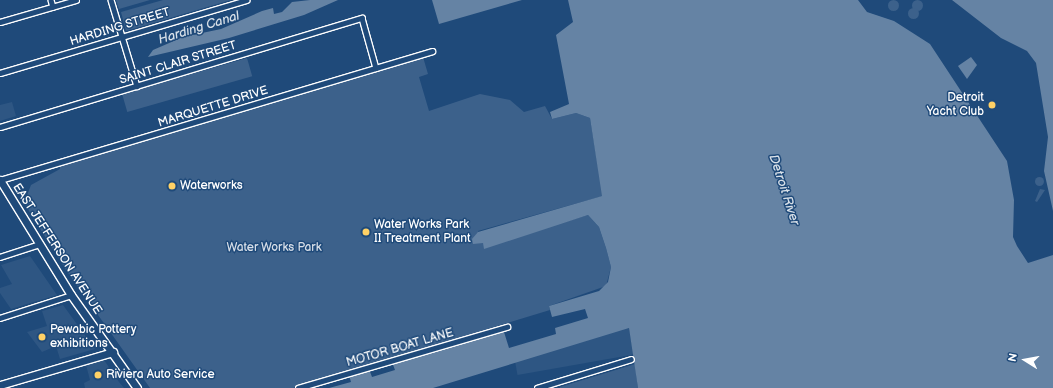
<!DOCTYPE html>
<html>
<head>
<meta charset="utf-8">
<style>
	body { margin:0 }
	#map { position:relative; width:1053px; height:388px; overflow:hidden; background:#1f4a7a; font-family:"Balsamiq Sans",sans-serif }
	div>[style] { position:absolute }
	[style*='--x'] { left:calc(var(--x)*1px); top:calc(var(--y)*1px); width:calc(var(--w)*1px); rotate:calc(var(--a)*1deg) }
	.built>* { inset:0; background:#2e5683; transform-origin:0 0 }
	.green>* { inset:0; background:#3c618b; transform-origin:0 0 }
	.round { border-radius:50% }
	.water>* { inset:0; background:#6583a4 }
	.roads { filter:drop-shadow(1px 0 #fff) drop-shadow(-1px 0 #fff) drop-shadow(0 1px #fff) drop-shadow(0 -1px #fff) }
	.street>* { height:4.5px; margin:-2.25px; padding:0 2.25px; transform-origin:2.25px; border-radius:2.25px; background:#1f4a7a }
	.secondary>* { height:7px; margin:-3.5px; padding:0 3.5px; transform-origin:3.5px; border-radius:3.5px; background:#1f4a7a }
	.dots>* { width:11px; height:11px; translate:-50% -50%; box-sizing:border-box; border:2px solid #1f4a7a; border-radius:50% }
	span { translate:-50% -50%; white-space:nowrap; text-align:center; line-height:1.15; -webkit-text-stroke:3px #1f4a7a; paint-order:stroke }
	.street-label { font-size:12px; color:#fff }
	.poi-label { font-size:12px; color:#fff }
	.right { translate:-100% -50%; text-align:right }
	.left { translate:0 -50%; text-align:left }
	.park-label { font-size:12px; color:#d8dfe8 }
	.water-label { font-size:13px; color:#d8e0e8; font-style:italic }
	.north { position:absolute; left:1005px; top:340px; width:40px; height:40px; -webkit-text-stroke:3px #1f4a7a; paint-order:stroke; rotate:281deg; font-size:11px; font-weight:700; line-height:16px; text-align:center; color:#fff }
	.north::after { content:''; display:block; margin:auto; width:14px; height:18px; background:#fff; clip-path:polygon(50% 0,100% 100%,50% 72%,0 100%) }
</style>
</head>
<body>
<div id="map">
	<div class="built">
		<i style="clip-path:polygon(12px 102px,16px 116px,0 121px,0 105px)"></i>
		<i style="clip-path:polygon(30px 256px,57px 295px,11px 309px,0 293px,0 288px,12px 284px,1px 265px)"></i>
		<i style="clip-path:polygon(63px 305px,95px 349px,60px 359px,56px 346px,42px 352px,27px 332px,47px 326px,42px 311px)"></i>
		<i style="left:629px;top:328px;width:27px;height:118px;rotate:80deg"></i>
		<i style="clip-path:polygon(104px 360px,119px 382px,124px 388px,85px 388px,84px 383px,90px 380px,86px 365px)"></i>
	</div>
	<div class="green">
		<i class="round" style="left:911.5px;top:-0.5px;width:11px;height:11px"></i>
		<i class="round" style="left:887.5px;top:-0.5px;width:11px;height:11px"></i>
		<i style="clip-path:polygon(116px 0,150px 0,119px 9px)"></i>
		<i style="clip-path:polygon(163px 0,231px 0,126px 31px,121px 12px)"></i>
		<i class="round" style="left:907.5px;top:7.5px;width:11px;height:11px"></i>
		<i style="clip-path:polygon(423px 57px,428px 74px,419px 77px,429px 111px,480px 94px,510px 100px,524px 112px,545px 106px,552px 119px,576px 113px,590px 118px,603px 196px,478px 231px,485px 246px,588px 215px,599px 227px,606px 248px,611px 267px,606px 286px,549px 306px,550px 310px,293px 388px,150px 388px,66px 270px,24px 203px,31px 185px,60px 169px,60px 166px)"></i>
		<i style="left:247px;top:58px;width:19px;height:130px;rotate:74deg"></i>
		<i class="round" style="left:1034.5px;top:176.5px;width:9px;height:9px"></i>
		<i style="clip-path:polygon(1040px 189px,1045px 190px,1037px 202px,1035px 201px)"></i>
		<i style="clip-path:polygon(635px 364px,638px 388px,560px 388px,560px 387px)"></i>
	</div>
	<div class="water">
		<i style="clip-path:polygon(310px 0,338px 0,304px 15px,229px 38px,148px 57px,153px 50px,183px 37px,221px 29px,262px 11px,273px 8px,274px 14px,282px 12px,292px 2px)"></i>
		<i style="clip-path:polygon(432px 0,522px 0,439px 24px)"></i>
		<i style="clip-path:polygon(568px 0,858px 0,867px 12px,894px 21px,930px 44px,1007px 161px,1014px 200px,1013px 237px,1017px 246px,1028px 263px,1053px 255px,1053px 388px,638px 388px,629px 328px,433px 388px,329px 388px,351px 382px,349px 375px,369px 369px,372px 377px,395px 370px,392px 362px,428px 351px,430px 354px,504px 332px,509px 348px,556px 334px,555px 328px,588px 318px,585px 309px,552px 317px,549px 306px,599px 291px,608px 282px,611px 267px,606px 248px,599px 227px,588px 215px,484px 249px,483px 243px,473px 244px,472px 239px,478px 232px,602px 196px,590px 118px,576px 113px,552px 119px,550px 112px,569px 104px,556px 35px,573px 22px)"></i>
		<i style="clip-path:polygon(952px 0,1053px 0,1053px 211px,1044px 171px,1048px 137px,1036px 63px,1027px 51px,1001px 38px)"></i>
		<i style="clip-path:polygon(971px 57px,977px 65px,967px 79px,958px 66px)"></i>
	</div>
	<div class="roads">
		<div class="street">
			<i style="--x:51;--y:0;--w:7;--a:74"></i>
			<i style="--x:111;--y:0;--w:90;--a:73.2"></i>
			<i style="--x:0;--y:22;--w:79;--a:-16.1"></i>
			<i style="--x:0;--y:73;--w:257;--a:-16.5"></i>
			<i style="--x:0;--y:127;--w:378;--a:-16.8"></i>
			<i style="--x:362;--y:18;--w:52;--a:74.4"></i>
			<i style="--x:0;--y:180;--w:451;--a:-16.6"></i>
			<i style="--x:0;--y:257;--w:40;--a:-18"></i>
			<i style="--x:0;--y:318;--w:75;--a:-17.9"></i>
			<i style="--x:298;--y:388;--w:218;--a:-16.3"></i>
			<i style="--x:537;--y:388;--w:98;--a:-17.1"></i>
		</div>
		<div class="secondary">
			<i style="--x:0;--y:180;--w:135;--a:58.3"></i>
			<i style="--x:71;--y:295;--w:114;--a:54.6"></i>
			<i style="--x:0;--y:385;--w:118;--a:-16.3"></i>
		</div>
	</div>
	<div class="dots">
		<i style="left:992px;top:105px;background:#ffd166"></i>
		<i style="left:172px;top:186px;background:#ffd166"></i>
		<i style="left:366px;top:232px;background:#ffd166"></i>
		<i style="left:42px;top:337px;background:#ffd166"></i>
		<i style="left:98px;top:375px;background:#ffd166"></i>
	</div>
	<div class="street-label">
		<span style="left:120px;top:27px;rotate:-17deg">HARDING STREET</span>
		<span style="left:178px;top:63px;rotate:-17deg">SAINT CLAIR STREET</span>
		<span style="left:213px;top:107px;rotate:-17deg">MARQUETTE DRIVE</span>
		<span style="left:57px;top:249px;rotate:57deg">EAST JEFFERSON AVENUE</span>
		<span style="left:400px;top:348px;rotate:-16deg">MOTOR BOAT LANE</span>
	</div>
	<div class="poi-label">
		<span class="right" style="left:984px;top:105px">Detroit<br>Yacht Club</span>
		<span class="left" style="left:180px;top:186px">Waterworks</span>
		<span class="left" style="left:374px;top:232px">Water Works Park<br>II Treatment Plant</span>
		<span class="left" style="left:50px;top:337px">Pewabic Pottery<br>exhibitions</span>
		<span class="left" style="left:106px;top:375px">Riviera Auto Service</span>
	</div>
	<div class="park-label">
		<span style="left:274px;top:248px">Water Works Park</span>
	</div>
	<div class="water-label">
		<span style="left:199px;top:28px;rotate:-17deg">Harding Canal</span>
		<span style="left:784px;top:190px;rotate:72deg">Detroit River</span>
	</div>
	<div class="north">N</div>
</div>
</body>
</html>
